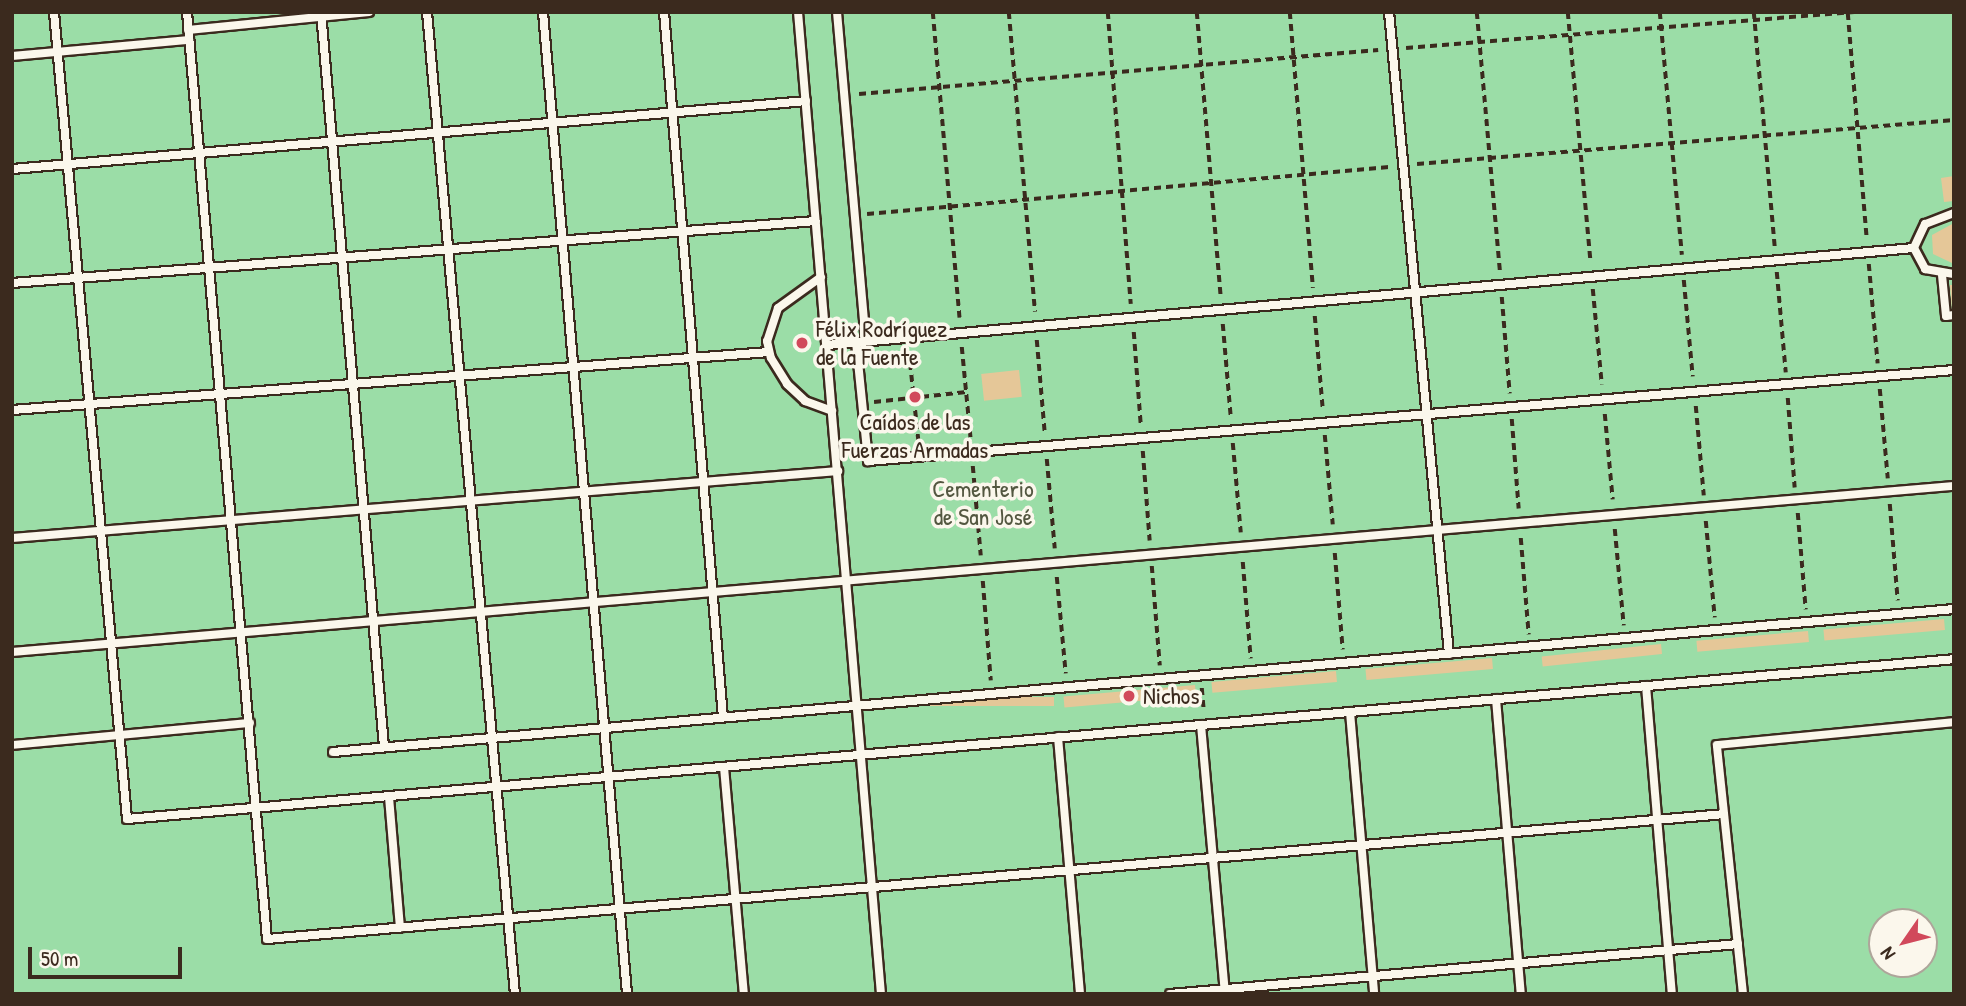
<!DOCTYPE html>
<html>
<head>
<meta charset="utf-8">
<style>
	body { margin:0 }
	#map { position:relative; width:1966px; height:1006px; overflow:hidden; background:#f7eddb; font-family:"Patrick Hand",sans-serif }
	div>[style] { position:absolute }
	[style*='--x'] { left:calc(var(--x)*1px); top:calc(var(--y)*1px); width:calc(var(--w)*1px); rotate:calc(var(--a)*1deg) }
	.green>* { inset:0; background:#9bdda7 }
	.building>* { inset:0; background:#e5c798; transform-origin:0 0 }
	.path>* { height:3.5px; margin-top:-1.75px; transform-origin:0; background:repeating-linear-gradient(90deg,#3b2a1e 0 7px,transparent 0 12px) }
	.roads { filter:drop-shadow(2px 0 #3b2a1e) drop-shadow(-2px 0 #3b2a1e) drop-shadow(0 2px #3b2a1e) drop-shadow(0 -2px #3b2a1e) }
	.service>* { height:8px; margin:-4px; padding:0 4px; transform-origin:4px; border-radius:4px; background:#fbf7ec }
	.dots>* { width:19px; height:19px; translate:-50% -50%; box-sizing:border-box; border:4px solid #fbf7ec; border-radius:50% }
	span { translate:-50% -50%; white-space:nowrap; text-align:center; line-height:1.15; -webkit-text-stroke:7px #fbf7ec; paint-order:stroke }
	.poi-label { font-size:24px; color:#3b2a1e }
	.left { translate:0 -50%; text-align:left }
	.park-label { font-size:24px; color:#535740 }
	.frame { position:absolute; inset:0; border:14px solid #3b2a1e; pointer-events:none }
	.north { position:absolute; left:1868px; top:908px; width:70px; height:70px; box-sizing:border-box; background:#fbf7ec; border:2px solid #aea59a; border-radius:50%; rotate:235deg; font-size:19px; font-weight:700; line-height:28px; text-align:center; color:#3b2a1e }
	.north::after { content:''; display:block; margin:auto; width:24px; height:32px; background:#d1495b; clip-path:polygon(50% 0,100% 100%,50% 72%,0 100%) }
	.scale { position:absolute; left:28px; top:947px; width:154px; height:32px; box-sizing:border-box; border:4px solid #3b2a1e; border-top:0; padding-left:9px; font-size:21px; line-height:24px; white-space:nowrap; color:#3b2a1e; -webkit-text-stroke:5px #fbf7ec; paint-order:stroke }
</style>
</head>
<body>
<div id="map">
	<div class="green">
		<i style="clip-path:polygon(evenodd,12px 12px,1954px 12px,1954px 994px,12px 994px,12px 12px,1882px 922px,1924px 922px,1924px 964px,1882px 964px,1882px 922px)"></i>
	</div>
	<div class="building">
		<i style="clip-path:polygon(1954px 176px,1954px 201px,1944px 202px,1941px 178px)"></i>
		<i style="clip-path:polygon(1954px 223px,1954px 263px,1952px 263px,1933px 254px,1932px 235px)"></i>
		<i style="clip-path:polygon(1950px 285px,1954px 285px,1954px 311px,1952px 311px)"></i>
		<i style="left:1019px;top:370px;width:27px;height:38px;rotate:84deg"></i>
		<i style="left:1944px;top:619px;width:11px;height:121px;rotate:85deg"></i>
		<i style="left:1808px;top:631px;width:11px;height:112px;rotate:85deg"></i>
		<i style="left:1661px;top:644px;width:10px;height:120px;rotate:84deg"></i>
		<i style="left:1492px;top:658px;width:11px;height:127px;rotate:85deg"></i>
		<i style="left:1336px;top:671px;width:11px;height:125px;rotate:85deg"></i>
		<i style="left:1195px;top:685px;width:11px;height:132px;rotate:85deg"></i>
		<i style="left:1054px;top:697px;width:9px;height:147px;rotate:90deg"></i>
	</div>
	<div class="path">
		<i style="--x:933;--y:12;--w:307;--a:85"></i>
		<i style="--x:1009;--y:12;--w:301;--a:85"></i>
		<i style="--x:1108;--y:12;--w:293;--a:85.5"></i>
		<i style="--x:1197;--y:12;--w:285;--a:85.2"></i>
		<i style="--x:1290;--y:12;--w:277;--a:85.2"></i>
		<i style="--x:1477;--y:12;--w:261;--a:84.9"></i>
		<i style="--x:1568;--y:12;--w:252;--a:84.8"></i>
		<i style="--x:1660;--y:12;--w:244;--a:84.8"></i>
		<i style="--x:1754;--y:12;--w:236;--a:84.9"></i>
		<i style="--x:1848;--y:13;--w:227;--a:85.2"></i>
		<i style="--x:1406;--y:48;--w:453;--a:-4.6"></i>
		<i style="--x:859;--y:94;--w:521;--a:-4.85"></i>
		<i style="--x:1417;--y:164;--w:539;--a:-4.68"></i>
		<i style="--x:867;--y:214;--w:524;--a:-5.14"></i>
		<i style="--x:1869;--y:264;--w:100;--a:84.9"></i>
		<i style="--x:1777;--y:272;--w:101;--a:84.9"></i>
		<i style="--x:1684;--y:280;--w:97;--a:84.7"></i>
		<i style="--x:1593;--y:289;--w:96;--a:84.6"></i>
		<i style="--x:1502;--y:297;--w:97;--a:85.3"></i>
		<i style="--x:1315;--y:316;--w:94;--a:85.1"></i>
		<i style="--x:1223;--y:324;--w:94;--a:85.1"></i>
		<i style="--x:1134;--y:332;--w:94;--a:85.7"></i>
		<i style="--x:1037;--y:340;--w:94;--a:85.1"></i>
		<i style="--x:962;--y:347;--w:93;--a:84.5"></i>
		<i style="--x:909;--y:351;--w:94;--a:83.9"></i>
		<i style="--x:1880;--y:389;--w:90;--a:84.9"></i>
		<i style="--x:1788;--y:398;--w:90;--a:85.6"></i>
		<i style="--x:874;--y:402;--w:93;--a:-6.2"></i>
		<i style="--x:1696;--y:406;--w:90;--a:84.9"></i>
		<i style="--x:1605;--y:414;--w:86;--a:84.7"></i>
		<i style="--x:1512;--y:419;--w:90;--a:85.6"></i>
		<i style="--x:1325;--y:435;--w:90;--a:84.9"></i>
		<i style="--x:1233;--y:443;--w:90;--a:84.9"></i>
		<i style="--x:1143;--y:451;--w:90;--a:85.6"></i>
		<i style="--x:1047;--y:459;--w:90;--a:84.9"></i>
		<i style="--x:973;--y:466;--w:90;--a:84.9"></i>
		<i style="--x:1890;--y:504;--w:97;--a:85.3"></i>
		<i style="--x:1798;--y:513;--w:97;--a:85.3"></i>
		<i style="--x:1706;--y:521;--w:97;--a:84.7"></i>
		<i style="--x:1615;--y:529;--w:97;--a:84.7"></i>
		<i style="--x:1521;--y:538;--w:97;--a:85.3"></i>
		<i style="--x:1335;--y:553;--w:97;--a:85.3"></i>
		<i style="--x:1243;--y:562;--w:97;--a:85.3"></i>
		<i style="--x:1152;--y:566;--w:100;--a:85.4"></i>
		<i style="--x:1057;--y:577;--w:97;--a:84.7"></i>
		<i style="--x:983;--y:581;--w:100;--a:85.4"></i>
		<i style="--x:1202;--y:688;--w:24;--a:85"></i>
	</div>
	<div class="roads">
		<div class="service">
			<i style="--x:54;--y:12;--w:810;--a:84.83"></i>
			<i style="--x:127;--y:819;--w:1834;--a:-5"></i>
			<i style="--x:187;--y:12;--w:930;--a:85.07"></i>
			<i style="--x:267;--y:939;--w:1462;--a:-4.9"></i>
			<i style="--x:321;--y:12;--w:738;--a:85.1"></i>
			<i style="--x:427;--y:12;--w:986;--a:84.88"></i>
			<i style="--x:543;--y:12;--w:986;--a:85.11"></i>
			<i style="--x:664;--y:12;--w:707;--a:85.22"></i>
			<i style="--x:798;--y:12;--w:986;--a:85.17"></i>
			<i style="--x:837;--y:12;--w:330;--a:85"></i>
			<i style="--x:1389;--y:12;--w:645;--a:84.66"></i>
			<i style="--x:188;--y:30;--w:182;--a:-5.7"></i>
			<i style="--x:12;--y:56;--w:178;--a:-5.2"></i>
			<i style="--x:12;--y:169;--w:797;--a:-4.89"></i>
			<i style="--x:1954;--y:213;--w:31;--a:159"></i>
			<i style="--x:1925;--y:224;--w:26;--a:115"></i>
			<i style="--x:1914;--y:248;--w:24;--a:62"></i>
			<i style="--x:1925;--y:269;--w:29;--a:10"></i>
			<i style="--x:1942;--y:275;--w:41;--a:84.4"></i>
			<i style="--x:1946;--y:316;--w:8;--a:-7"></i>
			<i style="--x:821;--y:277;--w:53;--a:144.2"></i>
			<i style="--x:778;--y:308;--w:35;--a:108"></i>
			<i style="--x:767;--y:341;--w:17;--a:77"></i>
			<i style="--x:771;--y:358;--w:31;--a:58"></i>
			<i style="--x:787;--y:384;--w:25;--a:43"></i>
			<i style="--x:805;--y:401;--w:29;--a:20"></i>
			<i style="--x:12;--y:283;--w:806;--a:-4.41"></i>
			<i style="--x:856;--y:342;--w:120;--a:84.2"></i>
			<i style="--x:868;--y:461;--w:1090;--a:-4.79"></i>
			<i style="--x:827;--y:345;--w:1091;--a:-5.1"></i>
			<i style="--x:12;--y:410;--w:759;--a:-4.38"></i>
			<i style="--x:12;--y:538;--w:829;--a:-4.64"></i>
			<i style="--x:12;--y:652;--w:1949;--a:-4.89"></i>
			<i style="--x:1646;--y:686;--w:309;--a:85.2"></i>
			<i style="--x:1496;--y:699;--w:296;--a:85.2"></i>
			<i style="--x:1350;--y:712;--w:283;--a:85.1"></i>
			<i style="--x:1201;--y:725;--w:270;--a:84.9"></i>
			<i style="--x:1058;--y:737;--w:258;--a:85.1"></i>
			<i style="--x:12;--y:745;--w:239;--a:-5.3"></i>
			<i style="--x:333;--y:752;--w:1627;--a:-5.04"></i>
			<i style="--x:724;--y:767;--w:228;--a:85"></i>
			<i style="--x:389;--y:797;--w:131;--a:85.2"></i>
			<i style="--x:1170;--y:994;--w:570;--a:-5.03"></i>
			<i style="--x:1743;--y:994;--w:250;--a:-96"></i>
			<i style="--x:1717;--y:745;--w:238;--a:-5.5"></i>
		</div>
	</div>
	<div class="dots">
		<i style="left:802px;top:343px;background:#d1495b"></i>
		<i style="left:915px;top:397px;background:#d1495b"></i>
		<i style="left:1129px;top:696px;background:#d1495b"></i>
	</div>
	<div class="poi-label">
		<span class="left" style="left:816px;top:343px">Félix Rodríguez<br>de la Fuente</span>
		<span style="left:915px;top:436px">Caídos de las<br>Fuerzas Armadas</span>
		<span class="left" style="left:1143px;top:696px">Nichos</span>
	</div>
	<div class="park-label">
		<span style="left:983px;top:503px">Cementerio<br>de San José</span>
	</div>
	<div class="frame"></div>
	<div class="north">N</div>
	<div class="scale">50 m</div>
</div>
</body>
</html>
